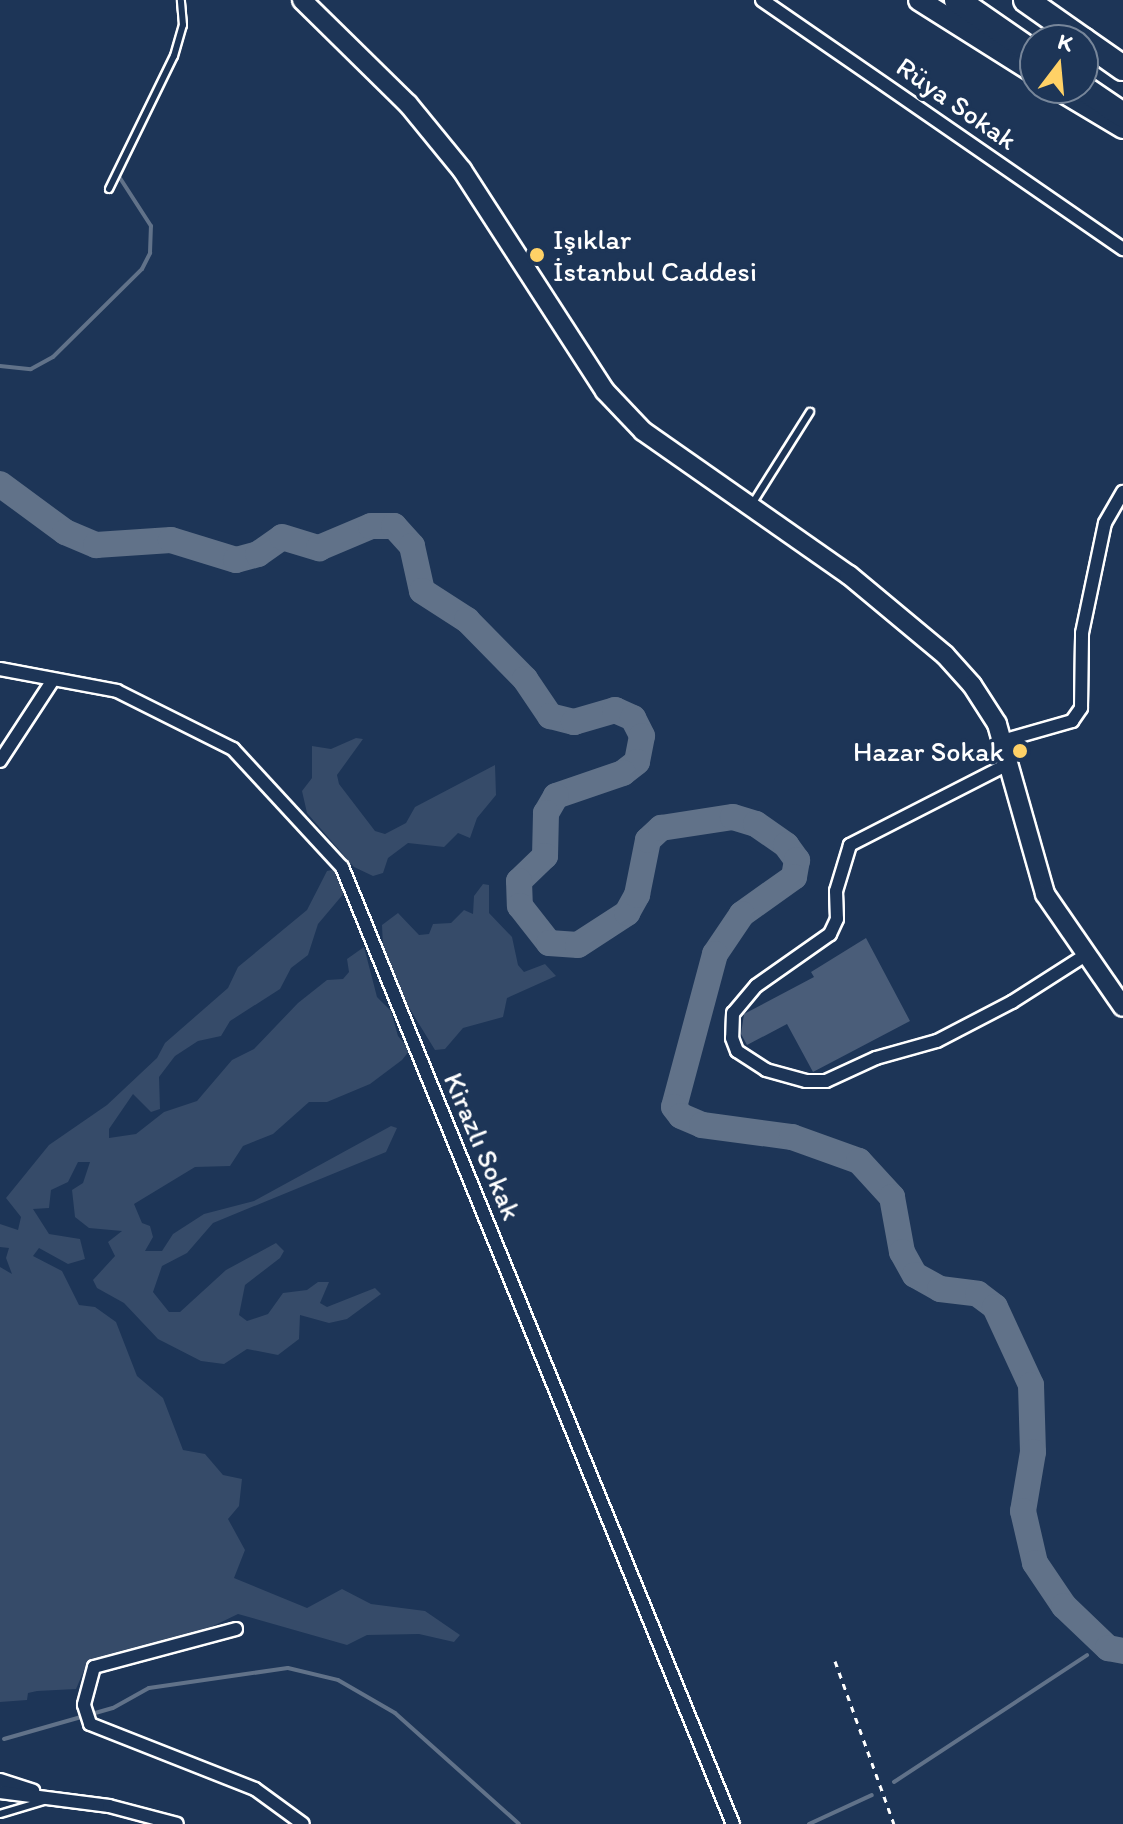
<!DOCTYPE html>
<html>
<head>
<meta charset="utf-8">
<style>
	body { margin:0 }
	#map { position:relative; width:1123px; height:1824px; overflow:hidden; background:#1d3557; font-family:Itim,sans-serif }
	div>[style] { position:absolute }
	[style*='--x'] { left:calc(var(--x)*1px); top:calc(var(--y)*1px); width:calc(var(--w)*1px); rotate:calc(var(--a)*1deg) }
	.green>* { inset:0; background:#364b69 }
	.stream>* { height:4px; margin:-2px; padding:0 2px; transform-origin:2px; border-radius:2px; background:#617289 }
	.river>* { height:26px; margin:-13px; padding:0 13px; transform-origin:13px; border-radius:13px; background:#617289 }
	.building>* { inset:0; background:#4a5d79 }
	.path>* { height:3px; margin-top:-1.5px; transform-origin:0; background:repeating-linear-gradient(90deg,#fff 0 6px,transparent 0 12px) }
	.roads { filter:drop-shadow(2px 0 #fff) drop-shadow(-2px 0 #fff) drop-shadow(0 2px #fff) drop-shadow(0 -2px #fff) }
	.lane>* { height:6px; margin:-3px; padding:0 3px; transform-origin:3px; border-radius:3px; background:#1d3557 }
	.street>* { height:12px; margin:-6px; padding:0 6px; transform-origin:6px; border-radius:6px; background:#1d3557 }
	.secondary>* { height:18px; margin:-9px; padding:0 9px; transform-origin:9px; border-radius:9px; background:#1d3557 }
	.primary>* { height:20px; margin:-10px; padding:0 10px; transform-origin:10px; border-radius:10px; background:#1d3557 }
	.highway>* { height:24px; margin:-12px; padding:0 12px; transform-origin:12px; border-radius:12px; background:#1d3557 }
	.dots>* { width:22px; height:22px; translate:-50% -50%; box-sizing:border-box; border:4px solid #1d3557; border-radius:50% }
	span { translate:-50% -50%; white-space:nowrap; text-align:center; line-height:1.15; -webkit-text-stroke:7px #1d3557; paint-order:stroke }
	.street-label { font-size:28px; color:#fff }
	.poi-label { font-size:28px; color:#fff }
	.left { translate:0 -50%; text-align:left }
	.right { translate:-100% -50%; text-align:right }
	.north { position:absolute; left:1019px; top:24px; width:80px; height:80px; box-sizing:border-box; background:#1d3557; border:2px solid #77869a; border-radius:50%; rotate:16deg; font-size:22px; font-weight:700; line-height:32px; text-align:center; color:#fff }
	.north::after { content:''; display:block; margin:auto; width:28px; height:36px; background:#ffd166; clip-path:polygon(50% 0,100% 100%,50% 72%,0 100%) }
</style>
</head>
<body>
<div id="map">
	<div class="green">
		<i style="clip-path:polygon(356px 738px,363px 739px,337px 775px,339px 784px,375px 831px,385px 834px,406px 823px,415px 807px,495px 765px,496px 795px,477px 818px,470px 838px,458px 833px,444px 847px,408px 843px,388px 858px,383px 873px,373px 876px,354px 867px,307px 813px,302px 791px,312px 778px,312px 746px,331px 749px)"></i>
		<i style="clip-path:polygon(337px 869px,345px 892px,318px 924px,308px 955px,291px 968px,280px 989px,230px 1021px,221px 1036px,198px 1041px,175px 1056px,159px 1077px,160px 1109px,151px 1112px,133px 1094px,109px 1129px,109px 1138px,136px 1134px,164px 1112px,197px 1101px,232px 1060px,254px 1049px,298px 1003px,327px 980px,343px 979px,349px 972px,347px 959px,364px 947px,377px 997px,391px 1011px,398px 1036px,410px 1050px,402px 1060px,370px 1084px,327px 1102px,309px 1102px,273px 1134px,243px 1146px,230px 1166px,195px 1167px,134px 1204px,142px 1223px,150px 1226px,153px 1237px,145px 1251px,162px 1251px,173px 1234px,204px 1214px,254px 1201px,391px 1126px,397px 1128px,386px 1152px,213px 1223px,187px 1253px,162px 1266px,153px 1292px,169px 1312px,180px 1312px,226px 1270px,276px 1243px,284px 1251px,280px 1258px,245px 1285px,239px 1315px,247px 1321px,268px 1314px,283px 1293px,307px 1290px,318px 1282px,329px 1282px,320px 1303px,327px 1307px,375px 1288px,381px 1294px,347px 1319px,329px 1323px,300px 1315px,299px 1339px,278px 1355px,247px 1349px,224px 1364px,201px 1361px,158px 1339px,124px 1303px,97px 1288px,93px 1280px,115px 1256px,108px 1242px,122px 1231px,89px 1228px,75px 1217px,72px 1190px,83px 1183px,90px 1162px,78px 1162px,68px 1182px,51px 1190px,49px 1208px,33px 1209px,49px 1234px,80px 1239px,85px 1259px,68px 1264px,39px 1248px,33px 1256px,62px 1271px,79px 1305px,95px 1307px,116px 1322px,137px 1376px,163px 1398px,183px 1450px,205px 1454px,223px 1475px,242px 1479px,239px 1506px,228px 1519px,245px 1550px,234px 1578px,307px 1608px,342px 1589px,371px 1604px,425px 1611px,460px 1635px,454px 1642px,419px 1634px,367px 1635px,347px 1645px,238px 1614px,207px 1629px,99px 1659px,85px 1668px,76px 1689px,37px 1691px,28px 1693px,27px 1700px,0 1702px,0 1267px,12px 1274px,6px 1258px,9px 1248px,0 1247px,0 1224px,18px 1230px,21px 1217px,6px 1198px,49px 1145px,107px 1105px,157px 1058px,165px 1043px,228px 988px,238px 967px,307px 910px,327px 871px)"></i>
		<i style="clip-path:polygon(483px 884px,489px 885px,489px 913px,512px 937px,518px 965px,524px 972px,545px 964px,556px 976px,507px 998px,503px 1017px,463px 1028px,445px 1049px,435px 1050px,403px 998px,383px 947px,382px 925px,398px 913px,419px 935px,429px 934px,433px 924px,451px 923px,464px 910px,473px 914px,474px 896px)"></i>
	</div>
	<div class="stream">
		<i style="--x:0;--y:366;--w:31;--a:6"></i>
		<i style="--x:31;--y:369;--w:25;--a:-29"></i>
		<i style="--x:53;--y:357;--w:125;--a:-44.7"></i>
		<i style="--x:142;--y:269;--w:18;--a:-63"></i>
		<i style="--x:150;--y:253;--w:27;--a:-88"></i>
		<i style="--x:151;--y:226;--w:61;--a:-122.9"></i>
		<i style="--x:4;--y:1739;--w:113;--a:-15.9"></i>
		<i style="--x:113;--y:1708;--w:41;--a:-29.1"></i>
		<i style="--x:149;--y:1688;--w:140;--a:-8.2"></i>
		<i style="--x:288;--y:1668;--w:51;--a:13.5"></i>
		<i style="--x:338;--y:1680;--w:66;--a:30.1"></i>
		<i style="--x:395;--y:1713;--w:166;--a:41.8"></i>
		<i style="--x:894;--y:1782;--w:231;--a:-33.3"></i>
		<i style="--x:809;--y:1824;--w:69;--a:-24.7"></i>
	</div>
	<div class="river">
		<i style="--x:0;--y:484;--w:81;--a:36.4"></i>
		<i style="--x:65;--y:532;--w:34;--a:23"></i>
		<i style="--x:96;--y:545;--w:75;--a:-3.8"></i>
		<i style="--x:171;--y:540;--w:68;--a:17.1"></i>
		<i style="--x:236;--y:560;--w:23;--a:-15"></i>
		<i style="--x:258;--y:554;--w:29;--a:-35"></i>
		<i style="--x:282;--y:537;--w:39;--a:17"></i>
		<i style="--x:319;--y:548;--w:56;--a:-22.9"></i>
		<i style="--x:371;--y:526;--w:23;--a:0"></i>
		<i style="--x:394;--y:526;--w:27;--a:48"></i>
		<i style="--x:412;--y:546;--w:46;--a:77.5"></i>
		<i style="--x:422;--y:591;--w:54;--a:32.8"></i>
		<i style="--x:467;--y:620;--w:83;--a:45.5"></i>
		<i style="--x:525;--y:679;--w:45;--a:56"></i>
		<i style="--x:550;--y:716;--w:25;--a:14"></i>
		<i style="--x:574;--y:722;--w:43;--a:-16.3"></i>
		<i style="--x:615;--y:710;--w:20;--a:24"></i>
		<i style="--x:633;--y:718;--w:20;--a:63"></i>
		<i style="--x:642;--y:736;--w:26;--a:101"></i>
		<i style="--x:637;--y:762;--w:18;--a:142"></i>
		<i style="--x:623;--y:773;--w:71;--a:161.1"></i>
		<i style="--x:556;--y:796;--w:20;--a:120"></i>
		<i style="--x:546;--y:813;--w:43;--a:91.3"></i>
		<i style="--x:545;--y:856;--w:36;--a:136"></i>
		<i style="--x:519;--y:881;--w:25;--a:88"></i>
		<i style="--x:520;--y:906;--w:47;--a:51.9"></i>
		<i style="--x:549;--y:943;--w:29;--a:4"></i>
		<i style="--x:578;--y:945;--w:59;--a:-33.1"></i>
		<i style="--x:627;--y:913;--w:21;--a:-61"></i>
		<i style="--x:637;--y:895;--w:56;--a:-78.7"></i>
		<i style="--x:648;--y:840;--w:18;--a:-43"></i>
		<i style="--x:661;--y:828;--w:73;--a:-8.7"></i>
		<i style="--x:733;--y:817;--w:24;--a:17"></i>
		<i style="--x:756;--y:824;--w:37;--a:35"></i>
		<i style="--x:786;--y:845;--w:19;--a:54"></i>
		<i style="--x:797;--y:860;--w:17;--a:100"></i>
		<i style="--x:794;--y:877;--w:64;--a:144.6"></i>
		<i style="--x:742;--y:914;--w:48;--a:124"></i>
		<i style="--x:715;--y:954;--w:158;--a:105"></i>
		<i style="--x:674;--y:1107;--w:11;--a:52"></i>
		<i style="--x:681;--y:1116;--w:23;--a:23"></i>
		<i style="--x:702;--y:1125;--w:91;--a:7.6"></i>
		<i style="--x:792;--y:1137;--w:71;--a:19.7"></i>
		<i style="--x:859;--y:1161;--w:49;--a:47.5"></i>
		<i style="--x:892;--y:1197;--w:56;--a:79.7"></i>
		<i style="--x:902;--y:1252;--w:26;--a:61"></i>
		<i style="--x:915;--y:1275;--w:29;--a:29"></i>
		<i style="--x:940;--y:1289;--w:38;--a:7"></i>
		<i style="--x:978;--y:1294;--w:21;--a:37"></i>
		<i style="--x:995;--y:1307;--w:86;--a:65.2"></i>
		<i style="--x:1031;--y:1385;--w:67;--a:88.3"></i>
		<i style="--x:1033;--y:1452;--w:60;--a:99.6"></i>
		<i style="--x:1023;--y:1511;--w:53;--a:77"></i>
		<i style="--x:1035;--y:1563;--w:52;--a:56"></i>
		<i style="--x:1064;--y:1606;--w:61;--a:43.7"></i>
		<i style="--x:1108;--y:1648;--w:15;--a:11"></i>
	</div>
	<div class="building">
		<i style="clip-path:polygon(866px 938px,910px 1021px,813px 1072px,787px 1024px,747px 1045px,741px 1034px,744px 1014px,814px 977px,811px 972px)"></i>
	</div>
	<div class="path">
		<i style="--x:835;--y:1661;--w:173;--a:70.1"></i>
	</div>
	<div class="roads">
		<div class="lane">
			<i style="--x:109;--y:189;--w:148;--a:-64"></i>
			<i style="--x:174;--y:56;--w:32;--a:-74"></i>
			<i style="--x:183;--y:25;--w:25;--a:-95"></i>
			<i style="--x:752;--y:504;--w:109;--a:-57.8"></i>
			<i style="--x:0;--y:1814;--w:46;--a:-16.5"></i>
		</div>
		<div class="street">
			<i style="--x:762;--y:0;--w:439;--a:34.6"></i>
			<i style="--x:0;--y:669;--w:119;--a:10.6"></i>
			<i style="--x:117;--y:691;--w:130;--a:26.6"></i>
			<i style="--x:233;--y:749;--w:161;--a:47.3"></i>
			<i style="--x:342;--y:867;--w:1034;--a:67.78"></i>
			<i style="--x:1002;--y:741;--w:73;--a:-15.9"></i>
			<i style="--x:1072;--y:721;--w:16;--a:-55"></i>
			<i style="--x:1081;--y:708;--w:75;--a:-89.2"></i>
			<i style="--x:1082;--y:633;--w:112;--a:-78.2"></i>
			<i style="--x:1105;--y:523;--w:36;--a:-60"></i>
			<i style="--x:0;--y:761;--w:97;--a:-56.8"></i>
			<i style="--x:1010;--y:763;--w:180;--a:152.9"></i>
			<i style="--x:850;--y:845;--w:48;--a:106.9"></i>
			<i style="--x:836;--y:891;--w:28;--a:88"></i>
			<i style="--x:837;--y:919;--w:17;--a:115"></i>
			<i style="--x:830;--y:934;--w:90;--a:144.9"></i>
			<i style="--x:756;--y:986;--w:35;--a:130"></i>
			<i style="--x:733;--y:1013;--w:25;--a:92"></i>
			<i style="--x:732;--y:1038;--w:14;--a:69"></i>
			<i style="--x:737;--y:1051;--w:35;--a:33"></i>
			<i style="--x:766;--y:1070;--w:41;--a:15.4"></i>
			<i style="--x:806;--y:1081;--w:20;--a:0"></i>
			<i style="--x:826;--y:1081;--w:55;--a:-24.7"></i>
			<i style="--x:876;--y:1058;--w:63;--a:-15.6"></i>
			<i style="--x:937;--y:1041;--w:85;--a:-27.5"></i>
			<i style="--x:1012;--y:1002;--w:85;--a:-32.6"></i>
			<i style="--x:236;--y:1629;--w:147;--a:165"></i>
			<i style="--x:94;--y:1667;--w:39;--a:105"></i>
			<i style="--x:84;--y:1705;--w:20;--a:72"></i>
			<i style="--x:90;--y:1724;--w:177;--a:21.5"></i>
			<i style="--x:255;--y:1789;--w:59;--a:36.1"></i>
			<i style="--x:0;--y:1780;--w:35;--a:18"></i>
			<i style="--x:0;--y:1792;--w:110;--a:7.3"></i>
			<i style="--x:109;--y:1806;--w:70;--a:14.8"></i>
		</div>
		<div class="secondary">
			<i style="--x:302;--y:0;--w:148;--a:44.5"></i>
			<i style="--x:408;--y:104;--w:85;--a:50.7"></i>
			<i style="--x:462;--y:170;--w:263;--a:57.1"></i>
			<i style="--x:605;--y:391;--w:55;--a:46.5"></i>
			<i style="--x:643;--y:431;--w:251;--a:35"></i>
			<i style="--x:849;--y:575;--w:125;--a:39.8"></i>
			<i style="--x:945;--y:655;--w:40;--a:48"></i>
			<i style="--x:972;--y:685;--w:46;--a:57.3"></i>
			<i style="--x:997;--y:724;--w:177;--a:74.2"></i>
			<i style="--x:1045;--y:894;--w:137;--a:55.4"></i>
		</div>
		<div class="primary">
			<i style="--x:919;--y:0;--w:137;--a:32.2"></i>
			<i style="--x:1056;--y:88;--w:78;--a:30.8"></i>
		</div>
		<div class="highway">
			<i style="--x:957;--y:0;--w:95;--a:34.7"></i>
			<i style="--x:1026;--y:0;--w:70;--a:35.1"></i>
			<i style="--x:1083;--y:40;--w:49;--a:35"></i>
			<i style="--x:1083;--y:88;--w:48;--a:34"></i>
		</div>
	</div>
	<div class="dots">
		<i style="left:537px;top:255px;background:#ffd166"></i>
		<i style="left:1020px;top:751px;background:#ffd166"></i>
	</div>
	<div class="street-label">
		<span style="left:957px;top:103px;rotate:35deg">Rüya Sokak</span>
		<span style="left:483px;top:1146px;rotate:67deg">Kirazlı Sokak</span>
	</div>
	<div class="poi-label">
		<span class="left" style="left:553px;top:255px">Işıklar<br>İstanbul Caddesi</span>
		<span class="right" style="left:1004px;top:751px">Hazar Sokak</span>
	</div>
	<div class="north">K</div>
</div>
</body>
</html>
